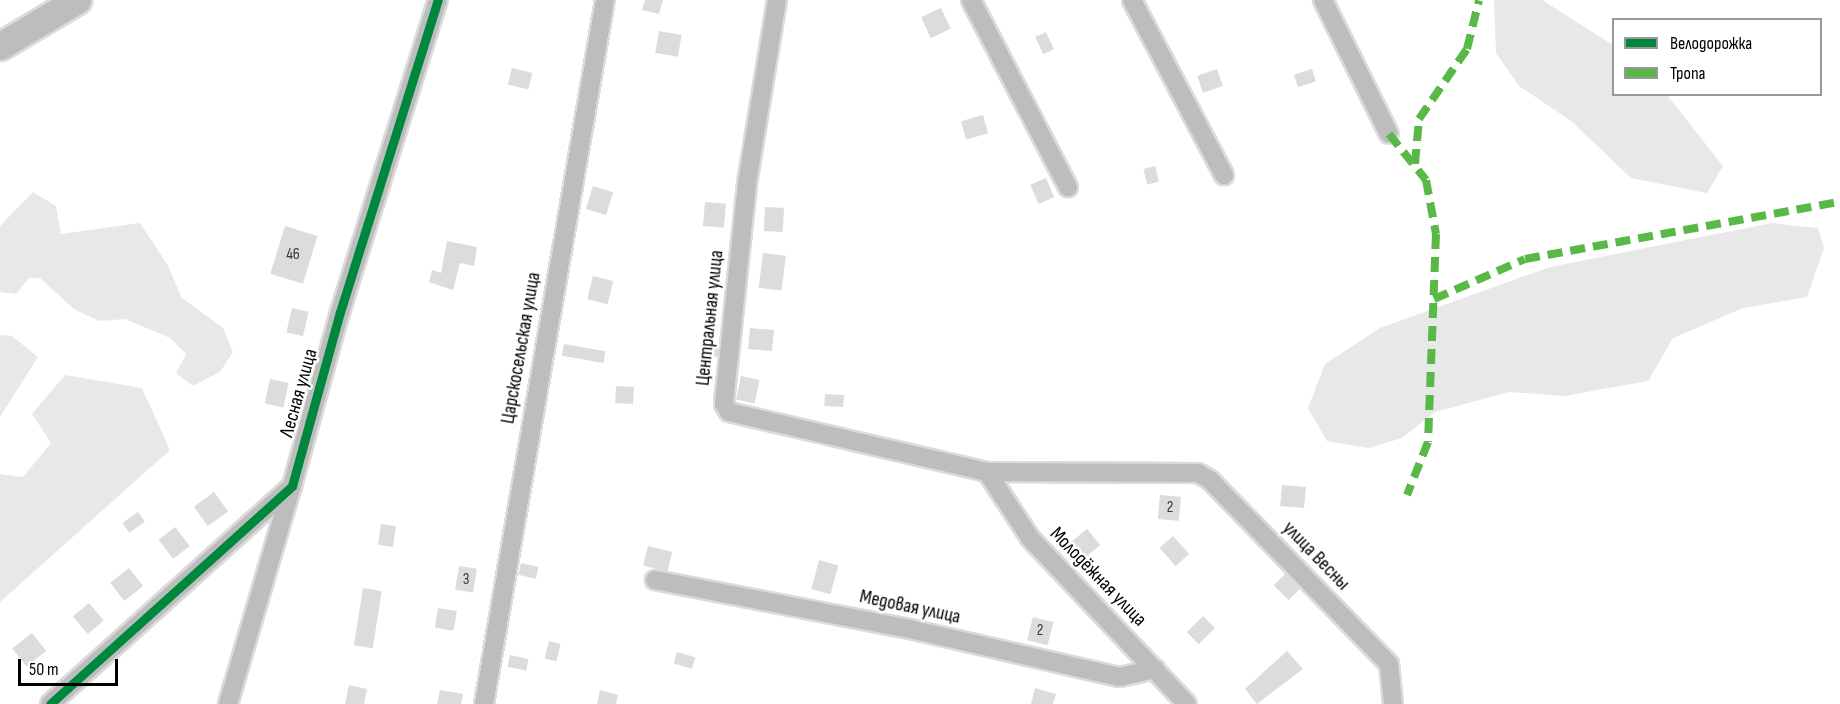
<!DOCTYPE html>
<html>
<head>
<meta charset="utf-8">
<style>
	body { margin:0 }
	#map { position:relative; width:1840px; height:704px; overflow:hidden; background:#fff; font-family:"Sofia Sans Condensed",sans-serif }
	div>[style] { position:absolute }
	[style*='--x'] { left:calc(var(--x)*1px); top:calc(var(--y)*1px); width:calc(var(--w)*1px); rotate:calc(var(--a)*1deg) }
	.green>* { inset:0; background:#e8e8e8 }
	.building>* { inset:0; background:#dcdcdc; transform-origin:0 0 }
	.roads { filter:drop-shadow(2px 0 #dbdbdb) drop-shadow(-2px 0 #dbdbdb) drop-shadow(0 2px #dbdbdb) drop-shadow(0 -2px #dbdbdb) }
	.minor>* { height:18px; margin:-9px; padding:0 9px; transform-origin:9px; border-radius:9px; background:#bdbdbd }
	.highway>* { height:27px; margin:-13.5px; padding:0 13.5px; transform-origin:13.5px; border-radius:13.5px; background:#bdbdbd }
	.quiet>* { height:8px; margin-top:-4px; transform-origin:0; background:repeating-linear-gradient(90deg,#58b947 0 15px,transparent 0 23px) }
	.cycleway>* { height:9px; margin:-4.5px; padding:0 4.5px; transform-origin:4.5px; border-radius:4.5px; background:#00873e }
	span { translate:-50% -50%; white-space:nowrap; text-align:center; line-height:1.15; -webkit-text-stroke:5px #fff; paint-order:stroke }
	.number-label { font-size:16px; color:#373737 }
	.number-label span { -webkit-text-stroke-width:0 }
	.street-label { font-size:20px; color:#000 }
	.legend { position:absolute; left:1612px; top:18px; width:210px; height:78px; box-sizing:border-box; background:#fff; border:2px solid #999; margin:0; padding:8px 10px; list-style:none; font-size:18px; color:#000 }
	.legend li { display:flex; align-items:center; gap:12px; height:30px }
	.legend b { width:30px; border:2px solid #999 }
	.scale { position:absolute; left:18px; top:659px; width:100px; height:27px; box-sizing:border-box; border:3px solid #000; border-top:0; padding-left:8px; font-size:18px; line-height:21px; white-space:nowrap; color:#000; -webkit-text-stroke:4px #fff; paint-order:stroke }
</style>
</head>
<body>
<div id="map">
	<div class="green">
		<i style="clip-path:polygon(1494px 0,1542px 0,1613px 45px,1614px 94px,1667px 95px,1723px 166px,1707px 193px,1631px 178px,1571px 121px,1519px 86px,1496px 53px)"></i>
		<i style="clip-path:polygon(33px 192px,56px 206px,61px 234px,140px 223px,167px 264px,182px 298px,223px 328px,233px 352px,220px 372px,193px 386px,176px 373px,186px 354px,170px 338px,125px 319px,99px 321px,74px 309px,40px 278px,29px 278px,16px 294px,0 292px,0 226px)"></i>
		<i style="clip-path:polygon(1772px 223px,1818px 228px,1824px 248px,1807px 297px,1743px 308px,1673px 338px,1648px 381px,1564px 396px,1509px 392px,1435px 412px,1402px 438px,1369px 448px,1327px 441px,1308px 408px,1325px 364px,1380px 328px,1550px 267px)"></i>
		<i style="clip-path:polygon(0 335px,12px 336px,38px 357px,0 417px)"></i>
		<i style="clip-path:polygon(65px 375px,142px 388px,170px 450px,0 602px,0 474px,23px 477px,51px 443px,32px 414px)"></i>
	</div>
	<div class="building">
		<i style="clip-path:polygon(645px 0,663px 0,659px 14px,642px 10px)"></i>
		<i style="left:941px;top:8px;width:23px;height:22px;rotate:65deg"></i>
		<i style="left:659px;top:31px;width:23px;height:22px;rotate:10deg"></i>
		<i style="left:1046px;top:32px;width:19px;height:12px;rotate:65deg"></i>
		<i style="left:512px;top:68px;width:21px;height:17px;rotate:14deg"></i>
		<i style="left:1217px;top:69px;width:18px;height:21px;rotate:71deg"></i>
		<i style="left:1312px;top:69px;width:13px;height:19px;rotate:72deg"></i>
		<i style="left:983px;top:115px;width:19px;height:23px;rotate:74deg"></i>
		<i style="left:1155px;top:166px;width:16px;height:12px;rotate:76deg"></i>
		<i style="left:1046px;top:178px;width:21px;height:17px;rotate:67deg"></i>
		<i style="left:593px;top:186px;width:21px;height:24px;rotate:17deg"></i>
		<i style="left:705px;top:202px;width:21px;height:24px;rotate:5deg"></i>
		<i style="left:765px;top:207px;width:19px;height:24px;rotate:3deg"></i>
		<i style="left:285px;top:226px;width:34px;height:50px;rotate:17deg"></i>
		<i style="clip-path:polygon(447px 241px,477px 247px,474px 266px,460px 263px,453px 290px,429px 282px,432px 270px,441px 273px)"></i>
		<i style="left:763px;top:253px;width:23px;height:35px;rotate:7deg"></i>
		<i style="left:593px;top:276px;width:21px;height:24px;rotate:14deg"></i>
		<i style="left:292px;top:308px;width:17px;height:25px;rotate:13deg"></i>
		<i style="left:750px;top:328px;width:24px;height:21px;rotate:5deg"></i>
		<i style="left:701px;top:343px;width:18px;height:12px;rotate:6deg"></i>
		<i style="left:564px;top:344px;width:42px;height:12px;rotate:10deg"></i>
		<i style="left:741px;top:376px;width:19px;height:24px;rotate:12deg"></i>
		<i style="left:270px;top:379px;width:19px;height:25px;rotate:12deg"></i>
		<i style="left:616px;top:386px;width:18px;height:17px;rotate:3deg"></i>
		<i style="left:825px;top:394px;width:19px;height:12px;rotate:3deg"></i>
		<i style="left:1282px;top:485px;width:24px;height:21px;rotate:5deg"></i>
		<i style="left:214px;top:492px;width:24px;height:25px;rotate:54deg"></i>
		<i style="left:1160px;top:495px;width:21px;height:24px;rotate:5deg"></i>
		<i style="left:138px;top:512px;width:12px;height:19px;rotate:55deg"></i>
		<i style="left:381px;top:524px;width:15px;height:21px;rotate:8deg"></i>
		<i style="left:175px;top:527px;width:24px;height:21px;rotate:52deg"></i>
		<i style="left:1087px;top:529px;width:21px;height:23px;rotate:51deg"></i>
		<i style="left:1173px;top:536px;width:24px;height:18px;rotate:48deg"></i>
		<i style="left:648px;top:546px;width:25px;height:20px;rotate:14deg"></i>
		<i style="left:819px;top:560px;width:20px;height:30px;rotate:15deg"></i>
		<i style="left:521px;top:563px;width:18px;height:12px;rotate:13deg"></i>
		<i style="left:459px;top:566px;width:18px;height:24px;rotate:9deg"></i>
		<i style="left:129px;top:568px;width:23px;height:24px;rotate:52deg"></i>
		<i style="left:1285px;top:574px;width:21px;height:16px;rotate:45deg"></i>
		<i style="left:363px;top:588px;width:19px;height:58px;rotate:9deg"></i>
		<i style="left:89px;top:603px;width:23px;height:21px;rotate:50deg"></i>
		<i style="left:438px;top:608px;width:19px;height:20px;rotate:9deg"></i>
		<i style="left:1203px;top:616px;width:17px;height:23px;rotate:45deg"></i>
		<i style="left:1033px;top:617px;width:21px;height:24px;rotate:14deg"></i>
		<i style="left:32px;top:633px;width:23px;height:25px;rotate:52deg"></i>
		<i style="left:549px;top:641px;width:12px;height:18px;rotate:14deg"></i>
		<i style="clip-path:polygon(1287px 651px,1303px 669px,1257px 704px,1245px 689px)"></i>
		<i style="left:677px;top:652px;width:19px;height:12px;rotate:16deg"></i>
		<i style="left:510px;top:655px;width:19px;height:12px;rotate:12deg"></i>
		<i style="clip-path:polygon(349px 685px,367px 689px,364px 704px,345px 704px)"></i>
		<i style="clip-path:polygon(1035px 688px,1056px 694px,1053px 704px,1031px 704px)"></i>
		<i style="clip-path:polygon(440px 690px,463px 694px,461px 704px,437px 704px)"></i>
		<i style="clip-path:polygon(600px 690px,618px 695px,616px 704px,597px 704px)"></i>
	</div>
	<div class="roads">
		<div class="minor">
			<i style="--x:777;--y:0;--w:186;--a:99.3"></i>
			<i style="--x:747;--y:184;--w:221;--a:96"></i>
			<i style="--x:724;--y:404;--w:9;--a:58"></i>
			<i style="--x:729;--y:412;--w:265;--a:13.1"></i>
			<i style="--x:987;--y:472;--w:211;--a:0.3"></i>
			<i style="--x:1198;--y:473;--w:14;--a:30"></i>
			<i style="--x:1210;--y:480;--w:257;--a:45.8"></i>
			<i style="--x:1389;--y:664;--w:40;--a:84.3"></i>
			<i style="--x:971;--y:0;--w:211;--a:62.6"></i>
			<i style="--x:1132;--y:0;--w:198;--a:62.3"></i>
			<i style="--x:1323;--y:0;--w:149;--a:63.8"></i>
			<i style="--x:987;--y:472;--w:79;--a:56.9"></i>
			<i style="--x:1030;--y:538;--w:228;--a:46.6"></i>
			<i style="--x:655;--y:580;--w:264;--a:10.9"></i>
			<i style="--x:914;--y:630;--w:211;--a:12.9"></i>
			<i style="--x:1120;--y:677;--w:36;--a:-13"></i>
			<i style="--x:50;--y:704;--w:326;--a:-42"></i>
			<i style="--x:292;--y:486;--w:180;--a:-74.6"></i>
			<i style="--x:340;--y:312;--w:327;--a:-72.6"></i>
			<i style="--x:228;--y:704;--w:225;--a:-73.7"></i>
			<i style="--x:484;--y:704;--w:714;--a:-80.25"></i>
		</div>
		<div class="highway">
			<i style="--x:0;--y:46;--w:90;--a:-30.9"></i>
		</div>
	</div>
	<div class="quiet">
		<i style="--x:1389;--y:134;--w:59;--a:51.2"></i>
		<i style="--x:1426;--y:180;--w:55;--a:79.5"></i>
		<i style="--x:1436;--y:234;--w:208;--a:92.2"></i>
		<i style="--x:1428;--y:442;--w:57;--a:111.6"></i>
		<i style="--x:1415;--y:164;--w:45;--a:-84.9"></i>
		<i style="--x:1419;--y:119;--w:85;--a:-55.6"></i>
		<i style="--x:1467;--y:49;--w:50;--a:-76.2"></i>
		<i style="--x:1434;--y:299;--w:99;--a:-23.7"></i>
		<i style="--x:1525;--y:259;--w:320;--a:-10.3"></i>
	</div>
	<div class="cycleway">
		<i style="--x:50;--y:704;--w:326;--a:-42"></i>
		<i style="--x:292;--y:486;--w:180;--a:-74.6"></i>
		<i style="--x:340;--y:312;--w:327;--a:-72.6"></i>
	</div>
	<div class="number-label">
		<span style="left:293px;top:255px">46</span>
		<span style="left:1170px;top:508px">2</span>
		<span style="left:466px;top:580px">3</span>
		<span style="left:1040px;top:631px">2</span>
	</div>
	<div class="street-label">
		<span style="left:710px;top:318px;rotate:-84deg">Центральная улица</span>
		<span style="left:521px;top:348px;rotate:-80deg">Царскосельская улица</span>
		<span style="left:299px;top:393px;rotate:-74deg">Лесная улица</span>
		<span style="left:1316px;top:556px;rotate:46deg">улица Весны</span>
		<span style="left:1098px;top:577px;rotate:46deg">Молодёжная улица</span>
		<span style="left:910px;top:607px;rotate:12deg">Медовая улица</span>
	</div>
	<ul class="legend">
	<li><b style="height:8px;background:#00873e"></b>Велодорожка</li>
	<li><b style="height:8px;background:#58b947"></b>Тропа</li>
	</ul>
	<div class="scale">50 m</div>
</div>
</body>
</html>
